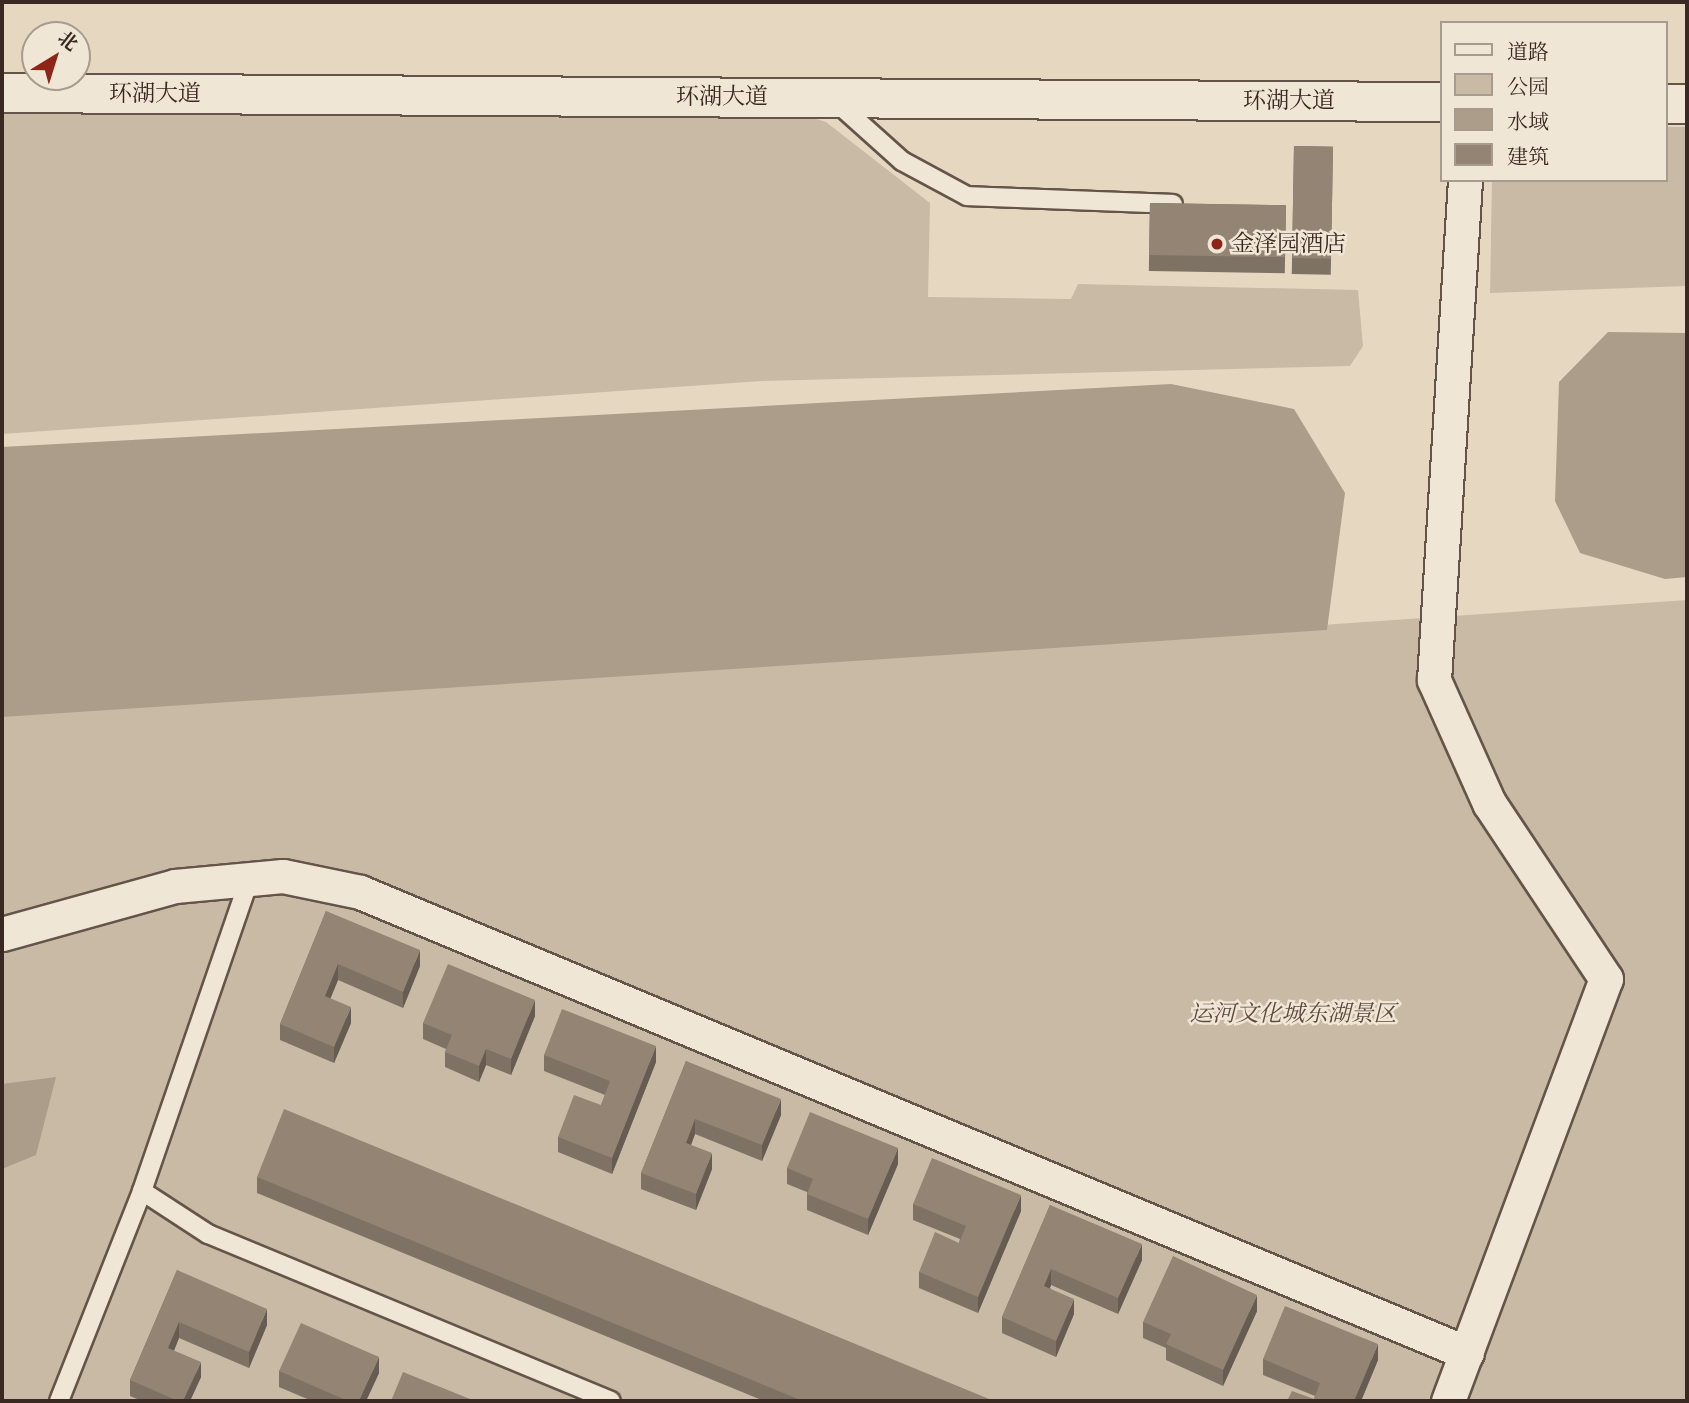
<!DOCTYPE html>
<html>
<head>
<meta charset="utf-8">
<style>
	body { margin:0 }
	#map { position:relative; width:1689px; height:1403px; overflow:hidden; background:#e6d8c0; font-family:"IM FELL French Canon","Noto Serif SC",serif }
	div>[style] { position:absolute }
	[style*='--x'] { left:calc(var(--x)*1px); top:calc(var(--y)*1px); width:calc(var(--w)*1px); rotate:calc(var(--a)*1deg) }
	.green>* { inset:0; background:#c9baa5 }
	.water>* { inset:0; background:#ac9c8a }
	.roads { filter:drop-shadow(2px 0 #65544a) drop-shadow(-2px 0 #65544a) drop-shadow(0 2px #65544a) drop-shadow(0 -2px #65544a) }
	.lane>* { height:18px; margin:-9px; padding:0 9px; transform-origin:9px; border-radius:9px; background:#efe6d6 }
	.street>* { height:33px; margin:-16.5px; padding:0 16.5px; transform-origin:16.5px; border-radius:16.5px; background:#efe6d6 }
	.secondary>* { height:38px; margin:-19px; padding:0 19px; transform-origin:19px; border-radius:19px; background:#efe6d6 }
	.wall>* { inset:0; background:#7e7264; transform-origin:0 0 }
	.shaded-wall>* { inset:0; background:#675c51 }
	.building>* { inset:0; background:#938474; transform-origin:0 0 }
	.dots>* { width:19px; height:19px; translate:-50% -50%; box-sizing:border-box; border:4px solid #efe6d6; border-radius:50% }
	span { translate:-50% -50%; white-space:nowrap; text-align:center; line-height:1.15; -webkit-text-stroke:5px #efe6d6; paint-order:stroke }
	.street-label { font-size:23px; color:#3a2822 }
	.poi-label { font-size:23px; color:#3a2822 }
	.left { translate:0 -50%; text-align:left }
	.park-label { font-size:23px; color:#5e4c43; font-style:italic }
	.frame { position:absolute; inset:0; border:4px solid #3a2822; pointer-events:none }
	.legend { position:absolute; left:1440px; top:21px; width:228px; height:161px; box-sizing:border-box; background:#efe6d6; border:2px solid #a79a8e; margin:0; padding:9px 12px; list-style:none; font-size:21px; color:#3a2822 }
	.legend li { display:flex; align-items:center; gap:14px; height:35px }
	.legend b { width:35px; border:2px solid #a79a8e }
	.north { position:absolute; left:21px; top:21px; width:70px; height:70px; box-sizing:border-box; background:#efe6d6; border:2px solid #a79a8e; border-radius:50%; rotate:38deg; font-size:19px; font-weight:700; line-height:28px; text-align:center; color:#3a2822 }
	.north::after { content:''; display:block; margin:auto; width:24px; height:32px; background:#8f2418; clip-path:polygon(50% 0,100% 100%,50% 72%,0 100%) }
</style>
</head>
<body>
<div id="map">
	<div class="green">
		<i style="clip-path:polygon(2px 111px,797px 113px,826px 122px,930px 203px,928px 297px,1071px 299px,1078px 284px,1358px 290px,1363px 346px,1350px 366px,762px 381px,2px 434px)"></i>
		<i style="clip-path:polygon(1666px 127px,1687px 127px,1687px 286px,1490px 293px,1492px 180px,1666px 180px)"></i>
		<i style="clip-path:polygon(1687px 600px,1687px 1401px,2px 1401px,2px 715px)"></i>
	</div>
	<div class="water">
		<i style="clip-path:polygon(1608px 332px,1687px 333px,1687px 577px,1665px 579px,1580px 553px,1555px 501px,1559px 382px)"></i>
		<i style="clip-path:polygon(1171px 384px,1294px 409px,1345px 493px,1327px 630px,2px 717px,2px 447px)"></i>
		<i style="clip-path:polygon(56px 1077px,36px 1155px,2px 1169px,2px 1084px)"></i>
	</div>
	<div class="roads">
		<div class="lane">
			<i style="--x:834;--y:100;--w:91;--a:41.9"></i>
			<i style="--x:902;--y:161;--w:74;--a:28.3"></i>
			<i style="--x:967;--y:196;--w:206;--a:2.2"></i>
			<i style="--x:142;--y:1191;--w:79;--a:33.1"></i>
			<i style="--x:208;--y:1234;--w:436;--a:22.5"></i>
			<i style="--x:59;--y:1401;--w:226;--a:-68.4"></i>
			<i style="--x:142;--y:1191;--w:331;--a:-71"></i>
		</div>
		<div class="street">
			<i style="--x:2;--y:934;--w:180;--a:-15.5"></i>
			<i style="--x:175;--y:886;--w:108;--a:-5.3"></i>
			<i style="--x:283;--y:876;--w:79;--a:11.7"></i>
			<i style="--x:360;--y:892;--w:1199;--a:22.61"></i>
			<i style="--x:1448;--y:1401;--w:451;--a:-69.5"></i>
			<i style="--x:1606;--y:979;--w:211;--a:-123.6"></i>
			<i style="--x:1489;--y:803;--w:135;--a:-114.1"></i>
			<i style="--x:1434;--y:680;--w:501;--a:-86.45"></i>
		</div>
		<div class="secondary">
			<i style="--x:2;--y:93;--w:1440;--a:0.36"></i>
			<i style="--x:1666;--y:104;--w:21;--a:0"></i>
		</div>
	</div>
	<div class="wall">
		<i style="left:1294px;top:146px;width:39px;height:128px;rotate:1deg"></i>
		<i style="left:1150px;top:203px;width:136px;height:68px;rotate:1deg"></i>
		<i style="clip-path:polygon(326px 911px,420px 966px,403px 1008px,338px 980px,330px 998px,351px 1023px,334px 1063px,280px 1040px,280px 1024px)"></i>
		<i style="clip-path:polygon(535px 1016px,511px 1075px,486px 1065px,479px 1082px,445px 1067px,445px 1052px,446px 1049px,423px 1039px,423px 1023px)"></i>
		<i style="clip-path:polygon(544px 1055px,656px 1062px,612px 1174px,558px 1152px,558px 1137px,601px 1105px,605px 1095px,544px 1071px)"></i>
		<i style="clip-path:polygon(686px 1061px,781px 1115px,762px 1161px,695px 1134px,691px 1145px,712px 1169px,696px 1210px,641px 1189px,641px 1173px)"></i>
		<i style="clip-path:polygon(898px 1164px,868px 1235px,807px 1210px,807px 1192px,787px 1184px,787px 1168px)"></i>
		<i style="clip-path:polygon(257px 1177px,994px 1401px,764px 1401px,257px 1193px)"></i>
		<i style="clip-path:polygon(913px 1204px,1021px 1211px,978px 1313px,919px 1288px,919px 1272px,959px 1243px,960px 1239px,913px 1220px)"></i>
		<i style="clip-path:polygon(1050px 1205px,1142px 1260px,1118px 1314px,1051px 1285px,1050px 1288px,1074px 1314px,1056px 1357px,1002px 1333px,1002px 1317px)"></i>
		<i style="clip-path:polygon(177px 1270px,267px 1325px,249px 1368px,179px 1338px,174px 1351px,201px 1377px,190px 1401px,142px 1401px,130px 1396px,130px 1380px)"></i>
		<i style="clip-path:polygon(1257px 1311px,1223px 1386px,1166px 1360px,1166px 1348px,1143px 1338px,1143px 1322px)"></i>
		<i style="clip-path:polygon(1263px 1359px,1378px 1360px,1361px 1401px,1287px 1401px,1314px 1399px,1315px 1396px,1263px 1375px)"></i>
		<i style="clip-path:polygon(279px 1371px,379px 1373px,366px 1401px,312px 1401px,279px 1387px)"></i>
	</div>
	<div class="shaded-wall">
		<i style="clip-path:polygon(420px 950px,420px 966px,403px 1008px,403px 992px)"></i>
		<i style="clip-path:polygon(338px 964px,338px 980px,325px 1012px,325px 996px)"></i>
		<i style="clip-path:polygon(535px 1000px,535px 1016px,511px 1075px,511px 1059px)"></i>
		<i style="clip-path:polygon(351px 1007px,351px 1023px,334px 1063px,334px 1047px)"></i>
		<i style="clip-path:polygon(656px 1046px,656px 1062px,612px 1174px,612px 1158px)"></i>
		<i style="clip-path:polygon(486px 1049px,486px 1065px,479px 1082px,479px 1066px)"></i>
		<i style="clip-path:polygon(781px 1099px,781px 1115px,762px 1161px,762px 1145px)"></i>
		<i style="clip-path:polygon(695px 1119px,695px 1134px,686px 1158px,686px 1143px)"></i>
		<i style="clip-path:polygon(898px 1148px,898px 1164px,868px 1235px,868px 1219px)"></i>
		<i style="clip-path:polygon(712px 1153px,712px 1169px,696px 1210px,696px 1194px)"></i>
		<i style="clip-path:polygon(1021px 1195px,1021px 1211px,978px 1313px,978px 1297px)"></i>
		<i style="clip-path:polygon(1142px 1244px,1142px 1260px,1118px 1314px,1118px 1298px)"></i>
		<i style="clip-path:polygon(1051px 1269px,1051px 1285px,1044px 1302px,1044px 1286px)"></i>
		<i style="clip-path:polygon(1257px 1295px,1257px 1311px,1223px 1386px,1223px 1370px)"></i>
		<i style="clip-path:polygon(1074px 1299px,1074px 1314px,1056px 1357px,1056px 1341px)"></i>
		<i style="clip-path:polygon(267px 1309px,267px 1325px,249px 1368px,249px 1352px)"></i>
		<i style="clip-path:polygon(179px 1322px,179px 1338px,168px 1364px,168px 1348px)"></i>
		<i style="clip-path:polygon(1378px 1344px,1378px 1360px,1361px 1401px,1354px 1401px)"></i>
		<i style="clip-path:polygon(379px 1357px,379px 1373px,366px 1401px,359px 1401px)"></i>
		<i style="clip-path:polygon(201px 1362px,201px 1377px,190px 1401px,183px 1401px)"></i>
	</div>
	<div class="building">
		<i style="left:1294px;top:146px;width:39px;height:112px;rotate:1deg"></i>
		<i style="left:1150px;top:203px;width:136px;height:52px;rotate:1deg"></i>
		<i style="clip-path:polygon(326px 911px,420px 950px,403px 992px,338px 964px,325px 996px,351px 1007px,334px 1047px,280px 1024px)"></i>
		<i style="clip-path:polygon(448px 964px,535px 1000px,511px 1059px,486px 1049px,479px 1066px,445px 1052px,452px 1035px,423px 1023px)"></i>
		<i style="clip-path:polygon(562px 1009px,656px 1046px,612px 1158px,558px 1137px,574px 1095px,601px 1105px,610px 1081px,544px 1055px)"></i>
		<i style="clip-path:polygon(686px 1061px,781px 1099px,762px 1145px,695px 1119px,686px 1143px,712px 1153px,696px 1194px,641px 1173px)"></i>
		<i style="clip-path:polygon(284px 1109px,994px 1401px,803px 1401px,257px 1177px)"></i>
		<i style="clip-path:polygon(810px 1112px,898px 1148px,868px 1219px,807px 1194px,813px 1179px,787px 1168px)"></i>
		<i style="clip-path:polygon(932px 1158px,1021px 1195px,978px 1297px,919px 1272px,935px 1232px,959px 1243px,966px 1226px,913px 1204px)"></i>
		<i style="clip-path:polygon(1050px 1205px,1142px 1244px,1118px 1298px,1051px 1269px,1044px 1286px,1074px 1299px,1056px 1341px,1002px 1317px)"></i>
		<i style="clip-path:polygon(1173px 1256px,1257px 1295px,1223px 1370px,1166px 1344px,1171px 1334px,1143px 1322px)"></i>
		<i style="clip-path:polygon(177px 1270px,267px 1309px,249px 1352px,179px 1322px,168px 1348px,201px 1362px,183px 1401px,178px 1401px,130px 1380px)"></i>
		<i style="clip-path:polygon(1285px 1306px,1378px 1344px,1354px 1401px,1287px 1401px,1292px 1391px,1314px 1399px,1320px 1383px,1263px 1359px)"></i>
		<i style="clip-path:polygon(301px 1323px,379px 1357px,359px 1401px,348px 1401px,279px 1371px)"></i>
		<i style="clip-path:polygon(403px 1372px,475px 1401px,391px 1401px)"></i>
	</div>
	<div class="dots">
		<i style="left:1217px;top:244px;background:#8f2418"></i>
	</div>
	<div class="street-label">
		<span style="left:155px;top:94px">环湖大道</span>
		<span style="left:722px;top:97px">环湖大道</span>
		<span style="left:1289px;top:101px">环湖大道</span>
	</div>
	<div class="poi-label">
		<span class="left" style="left:1231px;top:244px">金泽园酒店</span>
	</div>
	<div class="park-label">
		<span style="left:1293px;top:1014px">运河文化城东湖景区</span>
	</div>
	<div class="frame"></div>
	<ul class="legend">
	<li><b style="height:9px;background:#efe6d6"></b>道路</li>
	<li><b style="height:19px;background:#c9baa5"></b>公园</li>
	<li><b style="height:19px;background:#ac9c8a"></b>水域</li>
	<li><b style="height:19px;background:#938474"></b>建筑</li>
	</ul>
	<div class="north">北</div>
</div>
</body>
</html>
